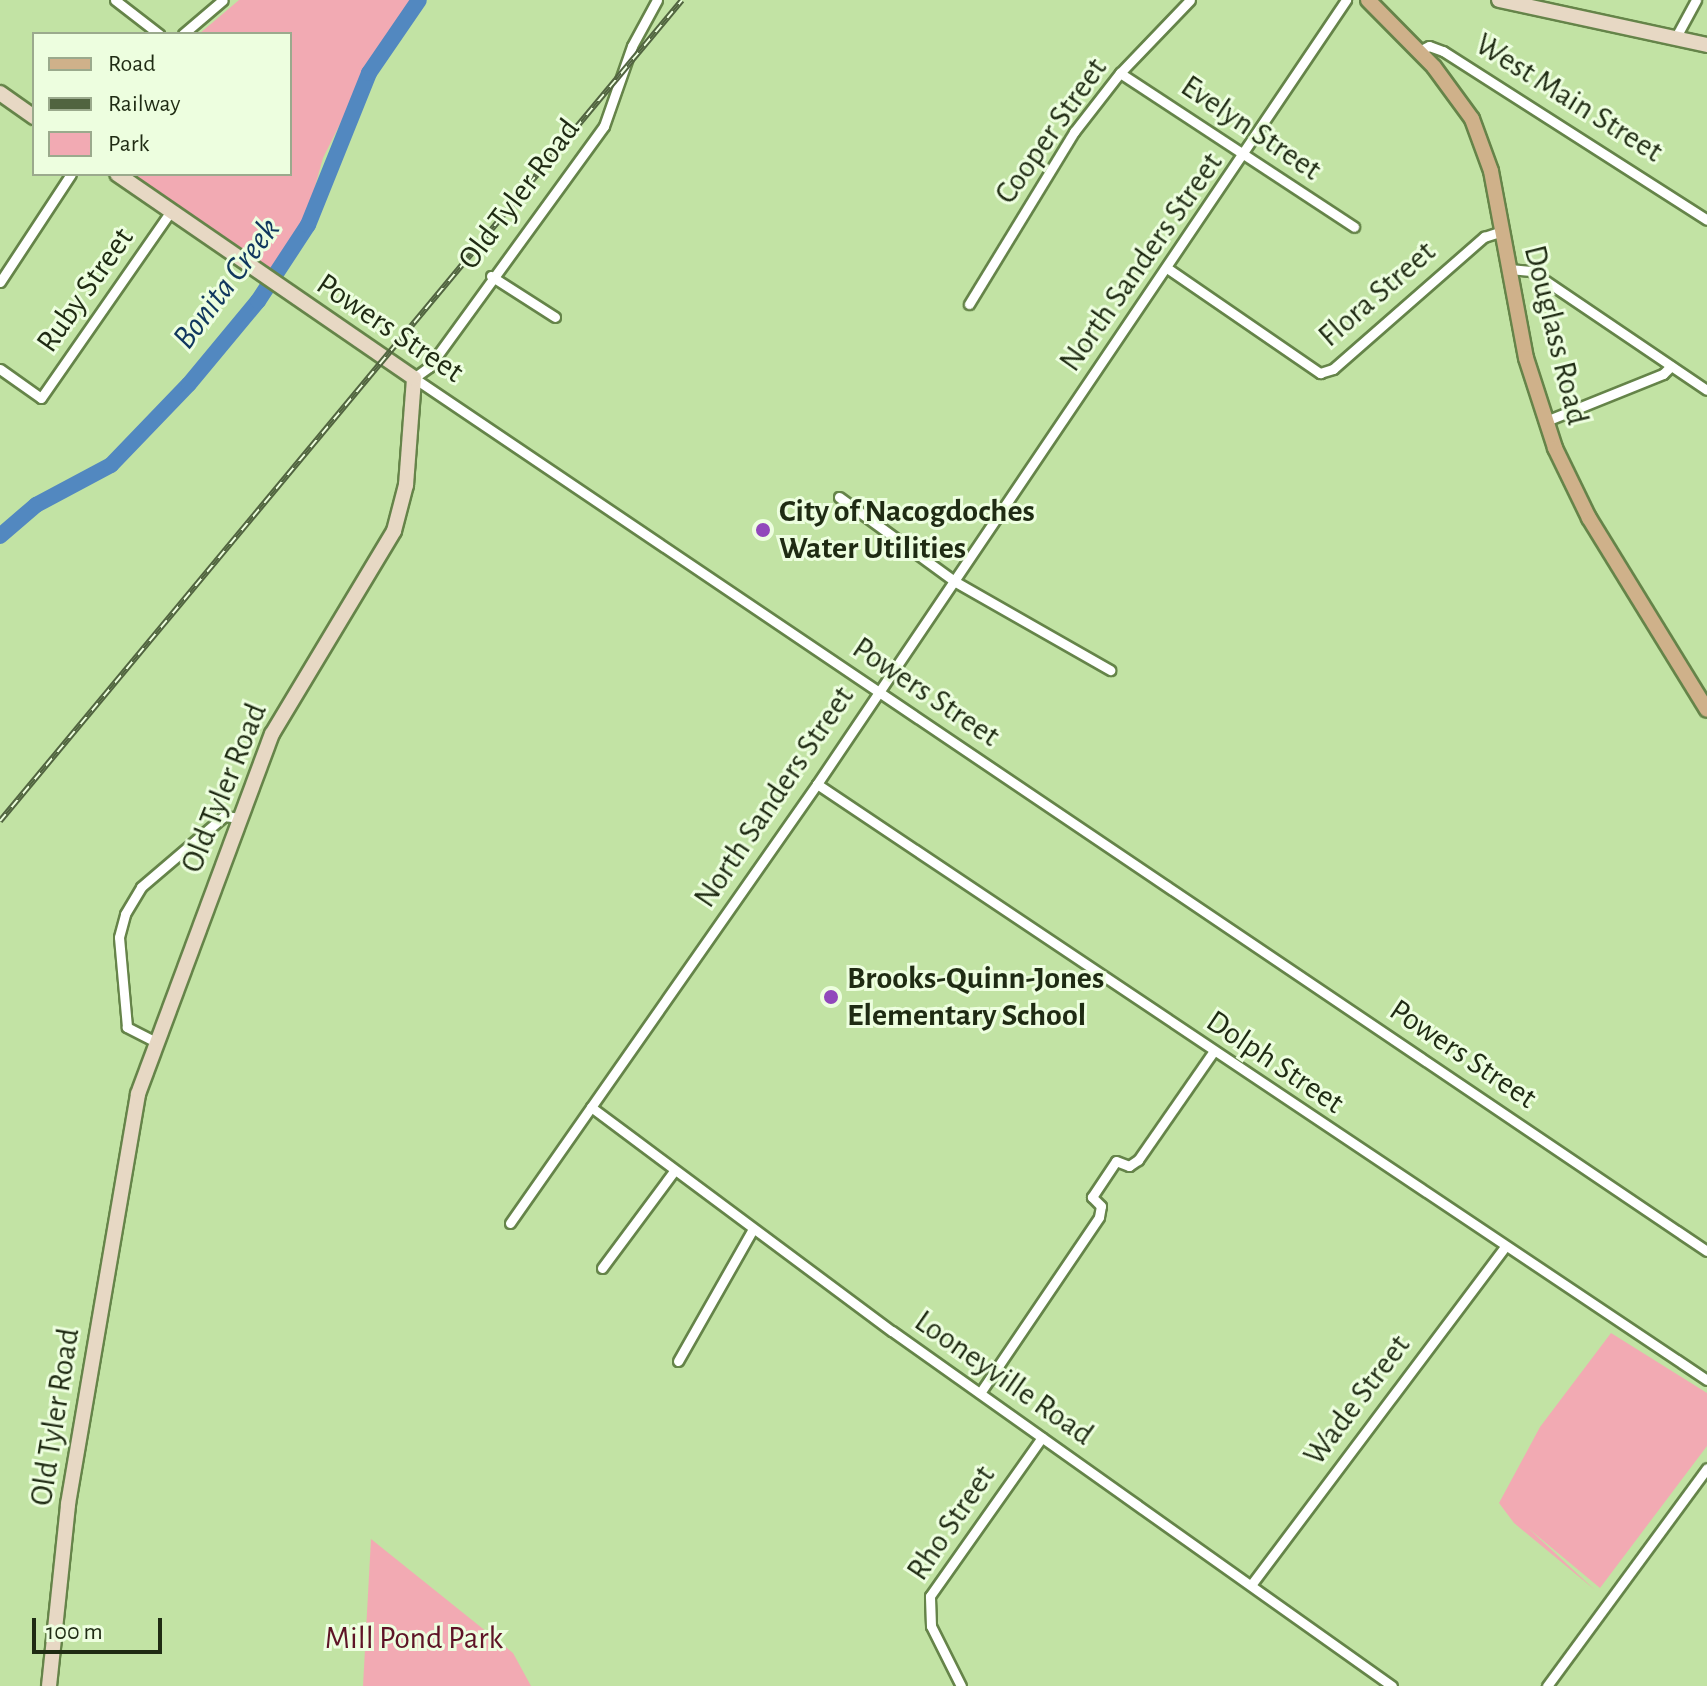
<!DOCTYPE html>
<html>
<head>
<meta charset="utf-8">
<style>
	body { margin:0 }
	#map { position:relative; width:1707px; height:1686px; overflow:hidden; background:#c2e3a4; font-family:"Alegreya Sans",sans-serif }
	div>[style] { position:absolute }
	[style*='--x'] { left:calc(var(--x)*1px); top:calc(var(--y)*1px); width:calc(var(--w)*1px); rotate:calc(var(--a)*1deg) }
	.green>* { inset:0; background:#f2aab3 }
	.river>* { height:16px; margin:-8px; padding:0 8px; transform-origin:8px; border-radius:8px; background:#5288c0 }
	.roads { filter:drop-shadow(2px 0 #658449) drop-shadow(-2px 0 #658449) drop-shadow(0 2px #658449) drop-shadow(0 -2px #658449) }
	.street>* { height:9px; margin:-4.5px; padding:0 4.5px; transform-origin:4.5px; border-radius:4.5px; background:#fff }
	.secondary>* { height:14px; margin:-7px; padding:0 7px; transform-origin:7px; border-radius:7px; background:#e7d8c4 }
	.primary>* { height:14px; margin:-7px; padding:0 7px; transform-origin:7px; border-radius:7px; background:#cfb18a }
	.rail>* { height:6px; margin-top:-3px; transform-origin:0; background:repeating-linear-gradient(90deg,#edfedf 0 9px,#516440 0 18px); box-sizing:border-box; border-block:2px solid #516440 }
	.dots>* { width:22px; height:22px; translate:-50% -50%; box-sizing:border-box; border:4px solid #edfedf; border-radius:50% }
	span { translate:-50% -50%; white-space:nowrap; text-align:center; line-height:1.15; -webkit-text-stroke:6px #edfedf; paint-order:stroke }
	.street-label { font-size:32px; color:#1f2b13 }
	.poi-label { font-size:32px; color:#1f2b13; font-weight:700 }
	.left { translate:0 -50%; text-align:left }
	.park-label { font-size:32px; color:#5e1326 }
	.water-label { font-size:34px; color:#10375e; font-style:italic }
	.legend { position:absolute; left:32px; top:32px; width:260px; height:144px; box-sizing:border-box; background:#edfedf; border:2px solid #9baa8d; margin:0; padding:10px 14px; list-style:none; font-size:24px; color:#1f2b13 }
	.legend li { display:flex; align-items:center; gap:16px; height:40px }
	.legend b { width:40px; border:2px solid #9baa8d }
	.scale { position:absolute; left:32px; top:1618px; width:130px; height:36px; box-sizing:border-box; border:4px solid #1f2b13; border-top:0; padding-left:10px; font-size:24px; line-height:28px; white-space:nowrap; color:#1f2b13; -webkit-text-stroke:6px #edfedf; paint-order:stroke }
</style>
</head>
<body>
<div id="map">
	<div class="green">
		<i style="clip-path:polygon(239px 0,415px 0,365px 74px,323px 158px,305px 222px,272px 273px,129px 174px,290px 174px,290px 34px,199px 34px)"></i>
		<i style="clip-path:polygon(1611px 1333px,1707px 1393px,1707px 1446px,1600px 1588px,1528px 1528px,1595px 1590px,1514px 1523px,1499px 1503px,1540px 1427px)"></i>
		<i style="clip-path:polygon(371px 1539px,513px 1653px,531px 1686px,363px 1686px)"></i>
	</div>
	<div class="river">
		<i style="--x:0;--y:536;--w:48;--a:-40.7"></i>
		<i style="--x:36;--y:505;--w:85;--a:-28.1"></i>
		<i style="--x:111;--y:465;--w:112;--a:-46.1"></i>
		<i style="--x:189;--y:384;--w:108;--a:-50.3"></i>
		<i style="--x:258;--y:301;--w:91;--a:-56.7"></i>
		<i style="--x:308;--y:225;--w:164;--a:-68.1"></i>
		<i style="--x:369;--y:73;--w:88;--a:-55.6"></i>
	</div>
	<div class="roads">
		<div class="street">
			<i style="--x:115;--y:0;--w:56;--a:37.7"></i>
			<i style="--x:657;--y:0;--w:52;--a:118.5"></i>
			<i style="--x:632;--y:46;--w:85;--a:109.3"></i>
			<i style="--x:604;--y:126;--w:298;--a:126"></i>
			<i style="--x:429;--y:367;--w:19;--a:144"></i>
			<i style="--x:414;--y:378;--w:1560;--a:34.03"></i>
			<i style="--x:183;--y:34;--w:52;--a:-40.4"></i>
			<i style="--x:1676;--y:37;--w:42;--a:-61.6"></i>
			<i style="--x:1419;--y:51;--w:11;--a:-27"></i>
			<i style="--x:1429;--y:46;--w:15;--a:20"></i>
			<i style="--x:1443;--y:51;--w:313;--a:32.6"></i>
			<i style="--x:1120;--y:73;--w:280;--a:33.3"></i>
			<i style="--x:1167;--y:268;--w:186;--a:34.5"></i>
			<i style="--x:1320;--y:373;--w:14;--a:-17"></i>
			<i style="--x:1333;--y:369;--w:201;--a:-41.2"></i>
			<i style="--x:1484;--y:237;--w:19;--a:-18"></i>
			<i style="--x:1509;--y:269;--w:22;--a:5"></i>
			<i style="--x:1531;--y:271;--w:212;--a:34.1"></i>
			<i style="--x:491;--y:276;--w:76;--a:32.6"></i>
			<i style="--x:0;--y:282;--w:129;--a:-56.7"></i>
			<i style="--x:969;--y:304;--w:202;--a:-58.6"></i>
			<i style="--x:1074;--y:132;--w:75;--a:-52.1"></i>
			<i style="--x:1120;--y:73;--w:101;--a:-46.2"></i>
			<i style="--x:0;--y:369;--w:50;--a:35.3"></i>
			<i style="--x:41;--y:398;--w:228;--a:-55.2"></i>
			<i style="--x:1546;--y:421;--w:126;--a:-21.9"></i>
			<i style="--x:1663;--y:374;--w:11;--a:-45"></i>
			<i style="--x:839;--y:497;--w:142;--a:36.1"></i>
			<i style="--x:954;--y:581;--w:180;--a:29.7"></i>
			<i style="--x:817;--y:784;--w:1071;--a:33.81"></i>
			<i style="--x:156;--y:1042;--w:33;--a:-153"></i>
			<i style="--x:127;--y:1027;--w:90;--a:-95.1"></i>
			<i style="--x:119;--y:937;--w:24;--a:-75"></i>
			<i style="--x:125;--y:914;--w:31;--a:-59"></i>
			<i style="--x:141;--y:887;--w:109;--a:-40.5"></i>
			<i style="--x:224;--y:816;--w:16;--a:7"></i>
			<i style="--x:591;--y:1107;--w:375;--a:36.7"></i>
			<i style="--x:892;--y:1331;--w:613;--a:35.37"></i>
			<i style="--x:510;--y:1223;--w:536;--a:-55.03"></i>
			<i style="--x:817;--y:784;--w:946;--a:-55.99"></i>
			<i style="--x:602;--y:1268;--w:121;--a:-53.4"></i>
			<i style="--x:678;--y:1361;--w:152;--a:-60.4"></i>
			<i style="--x:980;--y:1393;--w:212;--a:-55.9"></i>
			<i style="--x:1099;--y:1217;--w:11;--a:-80"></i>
			<i style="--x:1101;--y:1206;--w:13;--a:-135"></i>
			<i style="--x:1092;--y:1197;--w:43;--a:-56.3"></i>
			<i style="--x:1116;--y:1161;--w:14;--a:21"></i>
			<i style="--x:1129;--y:1166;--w:11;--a:-34"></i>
			<i style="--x:1138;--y:1160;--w:131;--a:-55.2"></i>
			<i style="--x:1251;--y:1585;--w:423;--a:-53.1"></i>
			<i style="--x:961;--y:1686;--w:67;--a:-116.6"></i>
			<i style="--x:931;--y:1626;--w:30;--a:-92"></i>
			<i style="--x:930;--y:1596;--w:194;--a:-54.8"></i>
			<i style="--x:1547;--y:1686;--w:270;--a:-53.7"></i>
		</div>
		<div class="secondary">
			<i style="--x:1499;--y:0;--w:213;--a:12.2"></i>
			<i style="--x:0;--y:93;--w:42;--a:35.2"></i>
			<i style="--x:49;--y:1686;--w:183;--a:-84"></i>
			<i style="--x:68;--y:1504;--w:416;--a:-80.3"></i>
			<i style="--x:138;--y:1094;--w:384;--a:-69.6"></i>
			<i style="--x:272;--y:734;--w:237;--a:-59"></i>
			<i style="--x:394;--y:531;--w:48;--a:-75.4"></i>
			<i style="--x:406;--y:485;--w:107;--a:-85.7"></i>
			<i style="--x:414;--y:378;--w:360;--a:-145.5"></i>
		</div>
		<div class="primary">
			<i style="--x:1368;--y:0;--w:94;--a:45.4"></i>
			<i style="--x:1434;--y:67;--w:64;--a:53.8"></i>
			<i style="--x:1472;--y:119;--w:55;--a:69.9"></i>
			<i style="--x:1491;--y:171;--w:190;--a:79.4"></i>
			<i style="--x:1526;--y:358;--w:95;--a:72.1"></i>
			<i style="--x:1555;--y:448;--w:78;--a:64.1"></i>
			<i style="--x:1589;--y:518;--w:225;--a:58.4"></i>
		</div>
	</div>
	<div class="rail">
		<i style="--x:0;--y:821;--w:1067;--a:-50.28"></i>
	</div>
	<div class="dots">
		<i style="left:763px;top:530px;background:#9148bb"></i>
		<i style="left:831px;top:997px;background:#9148bb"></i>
	</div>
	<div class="street-label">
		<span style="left:1569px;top:98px;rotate:32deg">West Main Street</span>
		<span style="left:1251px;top:128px;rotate:34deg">Evelyn Street</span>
		<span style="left:1051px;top:131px;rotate:-55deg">Cooper Street</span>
		<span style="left:519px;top:194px;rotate:-53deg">Old Tyler Road</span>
		<span style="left:1141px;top:262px;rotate:-55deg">North Sanders Street</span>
		<span style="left:85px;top:290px;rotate:-55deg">Ruby Street</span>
		<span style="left:1377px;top:294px;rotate:-41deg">Flora Street</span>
		<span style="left:390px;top:328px;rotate:34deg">Powers Street</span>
		<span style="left:1556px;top:335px;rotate:76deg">Douglass Road</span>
		<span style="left:926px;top:692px;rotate:34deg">Powers Street</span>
		<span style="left:224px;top:788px;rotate:-68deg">Old Tyler Road</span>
		<span style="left:774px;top:797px;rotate:-56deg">North Sanders Street</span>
		<span style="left:1463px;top:1054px;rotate:34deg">Powers Street</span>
		<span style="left:1275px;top:1062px;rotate:34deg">Dolph Street</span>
		<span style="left:1004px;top:1378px;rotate:35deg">Looneyville Road</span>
		<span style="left:1357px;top:1400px;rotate:-53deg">Wade Street</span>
		<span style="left:55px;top:1417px;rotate:-81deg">Old Tyler Road</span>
		<span style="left:951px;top:1523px;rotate:-56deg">Rho Street</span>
	</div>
	<div class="poi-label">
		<span class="left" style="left:779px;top:530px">City of Nacogdoches<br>Water Utilities</span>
		<span class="left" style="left:847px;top:997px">Brooks-Quinn-Jones<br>Elementary School</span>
	</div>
	<div class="park-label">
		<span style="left:414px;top:1638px">Mill Pond Park</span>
	</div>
	<div class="water-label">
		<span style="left:227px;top:284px;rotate:-53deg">Bonita Creek</span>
	</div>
	<ul class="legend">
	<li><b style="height:10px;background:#cfb18a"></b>Road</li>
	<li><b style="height:10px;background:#516440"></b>Railway</li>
	<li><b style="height:22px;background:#f2aab3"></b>Park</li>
	</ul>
	<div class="scale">100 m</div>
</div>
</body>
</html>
